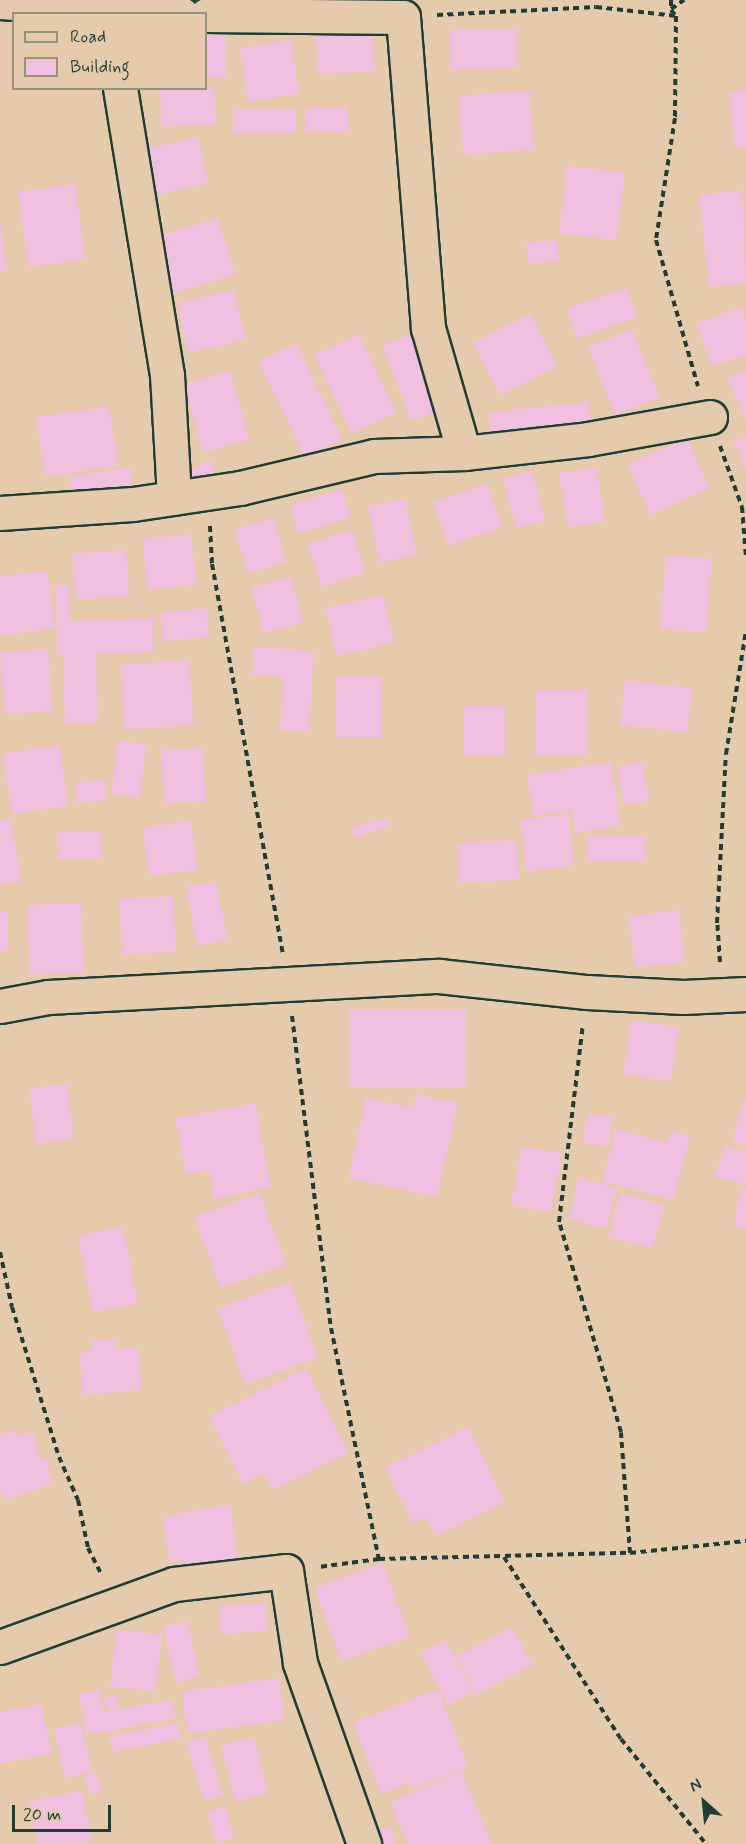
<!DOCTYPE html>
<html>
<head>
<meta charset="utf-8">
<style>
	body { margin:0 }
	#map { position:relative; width:746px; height:1844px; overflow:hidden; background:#e5caac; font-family:Mynerve,sans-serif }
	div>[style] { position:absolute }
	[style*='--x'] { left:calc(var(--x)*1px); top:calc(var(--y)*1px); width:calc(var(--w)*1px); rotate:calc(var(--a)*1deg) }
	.building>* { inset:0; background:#f1c0e1; transform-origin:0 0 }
	.path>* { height:4px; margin-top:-2px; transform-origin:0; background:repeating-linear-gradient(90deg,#1f3d34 0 6px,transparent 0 10.5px) }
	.roads { filter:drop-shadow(2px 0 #1f3d34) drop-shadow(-2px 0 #1f3d34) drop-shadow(0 2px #1f3d34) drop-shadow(0 -2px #1f3d34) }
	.minor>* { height:33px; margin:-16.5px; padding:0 16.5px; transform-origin:16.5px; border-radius:16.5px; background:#e5caac }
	span { translate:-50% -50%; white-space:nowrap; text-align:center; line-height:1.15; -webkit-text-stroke:4.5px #e5caac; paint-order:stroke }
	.legend { position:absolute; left:12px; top:12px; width:195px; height:78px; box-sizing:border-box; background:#e5caac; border:2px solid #96927c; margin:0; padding:8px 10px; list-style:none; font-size:18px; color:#1f3d34 }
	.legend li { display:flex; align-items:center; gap:12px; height:30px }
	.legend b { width:30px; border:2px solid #96927c }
	.north { position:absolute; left:674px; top:1772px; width:60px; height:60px; -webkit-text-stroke:4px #e5caac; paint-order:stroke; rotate:333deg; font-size:16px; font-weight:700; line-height:24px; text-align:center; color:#1f3d34 }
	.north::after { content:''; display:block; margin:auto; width:21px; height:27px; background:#1f3d34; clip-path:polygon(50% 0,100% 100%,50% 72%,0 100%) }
	.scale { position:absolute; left:12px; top:1805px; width:99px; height:27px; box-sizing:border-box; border:3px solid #1f3d34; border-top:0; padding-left:8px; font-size:18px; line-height:21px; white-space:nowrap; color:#1f3d34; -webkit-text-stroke:4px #e5caac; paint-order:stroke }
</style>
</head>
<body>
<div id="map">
	<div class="building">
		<i style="left:517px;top:29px;width:39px;height:67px;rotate:89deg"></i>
		<i style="left:373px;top:32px;width:39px;height:57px;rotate:87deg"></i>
		<i style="left:206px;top:36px;width:20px;height:42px"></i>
		<i style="left:291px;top:40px;width:54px;height:52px;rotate:81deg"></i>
		<i style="left:214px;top:87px;width:37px;height:54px;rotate:87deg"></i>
		<i style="left:529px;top:90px;width:59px;height:71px;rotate:85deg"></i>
		<i style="clip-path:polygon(746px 90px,746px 147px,734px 148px,729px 91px)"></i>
		<i style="left:348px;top:107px;width:24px;height:43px;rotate:88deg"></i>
		<i style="left:233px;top:110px;width:63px;height:23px"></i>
		<i style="left:198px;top:137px;width:47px;height:55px;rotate:77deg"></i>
		<i style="left:567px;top:166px;width:58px;height:68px;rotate:7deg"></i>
		<i style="left:75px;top:184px;width:76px;height:58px;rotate:82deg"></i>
		<i style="clip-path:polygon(742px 190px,746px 283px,709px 287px,699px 195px)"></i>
		<i style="left:218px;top:218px;width:59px;height:64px;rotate:73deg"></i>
		<i style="clip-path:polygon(0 221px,7px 271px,0 271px)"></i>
		<i style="left:557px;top:240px;width:21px;height:31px;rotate:85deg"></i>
		<i style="left:627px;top:288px;width:31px;height:64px;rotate:71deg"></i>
		<i style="left:234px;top:290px;width:51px;height:59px;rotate:77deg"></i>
		<i style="clip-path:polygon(741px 307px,746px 321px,746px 355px,712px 367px,697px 324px)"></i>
		<i style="left:530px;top:314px;width:59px;height:64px;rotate:63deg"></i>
		<i style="left:632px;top:329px;width:74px;height:48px;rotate:68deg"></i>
		<i style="left:359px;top:334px;width:87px;height:49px;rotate:65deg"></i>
		<i style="left:413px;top:334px;width:81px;height:32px;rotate:70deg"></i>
		<i style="left:296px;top:343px;width:107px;height:42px;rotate:64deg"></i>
		<i style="clip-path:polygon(746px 370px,746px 420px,727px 379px)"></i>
		<i style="left:230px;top:371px;width:71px;height:48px;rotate:74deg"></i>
		<i style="left:589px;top:402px;width:27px;height:101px;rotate:84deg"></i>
		<i style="left:109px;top:406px;width:60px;height:74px;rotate:81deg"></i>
		<i style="clip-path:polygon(746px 435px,746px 469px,733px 442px)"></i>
		<i style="left:687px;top:438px;width:55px;height:65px;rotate:66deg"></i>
		<i style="left:210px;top:460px;width:13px;height:31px;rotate:63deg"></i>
		<i style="left:596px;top:467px;width:55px;height:38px;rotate:80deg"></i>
		<i style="left:130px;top:468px;width:21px;height:61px;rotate:82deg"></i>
		<i style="left:532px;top:471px;width:51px;height:30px;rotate:75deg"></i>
		<i style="left:487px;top:484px;width:46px;height:57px;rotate:71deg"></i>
		<i style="left:342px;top:489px;width:30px;height:55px;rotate:73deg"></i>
		<i style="left:405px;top:499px;width:57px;height:38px;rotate:78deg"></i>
		<i style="left:274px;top:518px;width:46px;height:41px;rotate:74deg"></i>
		<i style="left:352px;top:530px;width:45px;height:47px;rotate:72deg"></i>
		<i style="left:191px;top:534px;width:51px;height:49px;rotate:84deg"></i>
		<i style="left:126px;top:550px;width:46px;height:54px;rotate:86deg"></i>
		<i style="left:666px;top:555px;width:46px;height:74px;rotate:5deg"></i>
		<i style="clip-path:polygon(47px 570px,55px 628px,0 636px,0 577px)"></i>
		<i style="left:291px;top:577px;width:47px;height:41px;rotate:75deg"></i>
		<i style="clip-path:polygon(56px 585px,69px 585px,69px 621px,153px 618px,153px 652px,96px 654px,98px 723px,65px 723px,63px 655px,57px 655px)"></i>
		<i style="left:383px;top:595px;width:49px;height:59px;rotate:77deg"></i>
		<i style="left:206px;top:608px;width:29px;height:46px;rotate:84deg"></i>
		<i style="clip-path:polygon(254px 647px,314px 651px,309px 732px,280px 730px,283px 677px,252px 675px)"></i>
		<i style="left:48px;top:649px;width:62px;height:48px;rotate:86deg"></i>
		<i style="left:189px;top:660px;width:65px;height:69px;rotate:86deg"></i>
		<i style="left:335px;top:676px;width:47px;height:61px"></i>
		<i style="left:625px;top:680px;width:68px;height:45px;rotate:7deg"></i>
		<i style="left:536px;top:690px;width:51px;height:66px"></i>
		<i style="left:463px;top:706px;width:42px;height:49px"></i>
		<i style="left:117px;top:741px;width:29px;height:54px;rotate:6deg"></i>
		<i style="left:59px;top:745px;width:61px;height:57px;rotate:81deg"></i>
		<i style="left:203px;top:748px;width:53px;height:42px;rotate:87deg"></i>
		<i style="clip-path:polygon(611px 762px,621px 826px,576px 833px,572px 810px,533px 816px,527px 775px)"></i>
		<i style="left:641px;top:762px;width:39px;height:25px;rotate:77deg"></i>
		<i style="left:105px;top:780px;width:20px;height:31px;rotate:84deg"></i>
		<i style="left:568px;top:814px;width:52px;height:48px;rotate:83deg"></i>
		<i style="left:385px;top:818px;width:9px;height:35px;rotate:72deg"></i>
		<i style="clip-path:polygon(11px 819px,21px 881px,0 885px,0 820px)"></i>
		<i style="left:191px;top:821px;width:49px;height:49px;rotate:82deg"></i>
		<i style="left:101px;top:831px;width:27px;height:44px;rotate:88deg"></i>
		<i style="left:587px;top:835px;width:58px;height:26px"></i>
		<i style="left:517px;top:840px;width:40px;height:60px;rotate:87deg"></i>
		<i style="left:216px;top:881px;width:60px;height:31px;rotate:79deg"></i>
		<i style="left:173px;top:896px;width:56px;height:54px;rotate:87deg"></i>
		<i style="left:81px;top:903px;width:70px;height:54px;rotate:88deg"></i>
		<i style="left:679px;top:910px;width:52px;height:51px;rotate:83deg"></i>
		<i style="clip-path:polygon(7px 911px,9px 950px,0 951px,0 912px)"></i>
		<i style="left:349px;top:1009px;width:117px;height:79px"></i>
		<i style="left:631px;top:1020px;width:48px;height:55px;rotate:8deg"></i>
		<i style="left:67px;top:1084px;width:55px;height:38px;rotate:83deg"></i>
		<i style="clip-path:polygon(416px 1094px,458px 1103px,437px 1197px,348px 1178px,366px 1098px,413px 1108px)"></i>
		<i style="clip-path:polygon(744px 1098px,746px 1099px,746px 1146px,732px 1142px)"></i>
		<i style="clip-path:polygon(255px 1103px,271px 1187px,214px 1199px,208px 1169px,186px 1174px,175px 1118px)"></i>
		<i style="left:587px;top:1113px;width:26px;height:30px;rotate:9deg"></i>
		<i style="clip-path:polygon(616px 1129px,667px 1143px,671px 1131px,690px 1136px,673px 1200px,602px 1181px)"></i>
		<i style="left:522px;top:1146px;width:41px;height:60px;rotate:11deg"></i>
		<i style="clip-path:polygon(724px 1146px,746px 1152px,746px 1185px,715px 1177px)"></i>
		<i style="left:579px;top:1178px;width:39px;height:42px;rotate:15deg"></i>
		<i style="clip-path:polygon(740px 1188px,746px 1189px,746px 1229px,734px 1227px)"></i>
		<i style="left:260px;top:1193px;width:76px;height:70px;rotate:70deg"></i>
		<i style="left:620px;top:1193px;width:46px;height:45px;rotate:15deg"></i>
		<i style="left:123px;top:1227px;width:78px;height:46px;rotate:79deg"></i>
		<i style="left:290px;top:1282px;width:81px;height:77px;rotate:70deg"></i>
		<i style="clip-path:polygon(114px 1338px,115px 1350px,138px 1347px,142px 1390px,83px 1395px,79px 1353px,92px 1352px,91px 1340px)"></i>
		<i style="clip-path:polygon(306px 1368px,348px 1453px,273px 1490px,264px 1473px,243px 1484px,209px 1416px)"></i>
		<i style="clip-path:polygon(468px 1427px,505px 1502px,436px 1536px,425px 1517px,413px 1523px,385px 1468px)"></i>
		<i style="clip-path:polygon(16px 1431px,17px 1436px,34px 1432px,40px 1459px,46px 1458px,53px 1483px,6px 1500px,4px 1493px,0 1494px,0 1435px)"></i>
		<i style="clip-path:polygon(230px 1504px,238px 1560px,185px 1568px,184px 1560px,169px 1562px,163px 1517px)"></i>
		<i style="left:383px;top:1563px;width:78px;height:73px;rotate:70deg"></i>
		<i style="left:266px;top:1602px;width:28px;height:48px;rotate:84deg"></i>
		<i style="left:187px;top:1621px;width:57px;height:25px;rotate:77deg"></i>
		<i style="left:512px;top:1627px;width:43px;height:63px;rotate:62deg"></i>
		<i style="left:116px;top:1630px;width:46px;height:57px;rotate:6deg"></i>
		<i style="left:446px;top:1640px;width:59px;height:28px;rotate:63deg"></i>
		<i style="left:279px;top:1678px;width:42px;height:98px;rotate:82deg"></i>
		<i style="clip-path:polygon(438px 1689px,468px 1767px,411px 1789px,409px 1783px,381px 1794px,353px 1723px)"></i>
		<i style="clip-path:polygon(100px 1690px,104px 1712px,172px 1700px,176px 1718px,86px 1735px,79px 1694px)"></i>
		<i style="left:116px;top:1695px;width:13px;height:12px;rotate:77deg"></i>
		<i style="clip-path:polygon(41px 1704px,52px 1753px,0 1764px,0 1712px)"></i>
		<i style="left:81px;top:1723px;width:50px;height:28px;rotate:77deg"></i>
		<i style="left:178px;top:1723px;width:16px;height:70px;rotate:79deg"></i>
		<i style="left:205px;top:1736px;width:62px;height:20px;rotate:73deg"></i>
		<i style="left:254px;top:1737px;width:58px;height:34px;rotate:76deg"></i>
		<i style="clip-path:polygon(461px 1771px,492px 1844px,408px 1844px,390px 1802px)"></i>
		<i style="left:96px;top:1772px;width:20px;height:13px;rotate:70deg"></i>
		<i style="clip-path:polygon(82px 1791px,92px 1842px,37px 1844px,29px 1801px)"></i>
		<i style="left:226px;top:1807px;width:32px;height:19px;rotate:76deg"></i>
		<i style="clip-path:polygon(391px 1827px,396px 1844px,376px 1844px,372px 1832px)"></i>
	</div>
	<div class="path">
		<i style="--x:671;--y:0;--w:10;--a:90"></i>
		<i style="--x:671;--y:10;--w:8;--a:50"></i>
		<i style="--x:676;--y:16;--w:102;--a:90.6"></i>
		<i style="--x:675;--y:118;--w:123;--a:98.9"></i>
		<i style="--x:656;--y:240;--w:152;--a:74"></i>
		<i style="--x:671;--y:9;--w:16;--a:-35"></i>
		<i style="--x:437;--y:15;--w:159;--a:-2.9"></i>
		<i style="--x:596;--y:7;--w:81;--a:6.4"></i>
		<i style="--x:720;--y:446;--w:65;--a:70.2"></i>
		<i style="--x:742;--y:507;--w:51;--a:85.5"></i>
		<i style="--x:210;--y:526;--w:38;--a:87"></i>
		<i style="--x:212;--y:564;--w:395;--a:79.7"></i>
		<i style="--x:720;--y:962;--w:39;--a:-94"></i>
		<i style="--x:717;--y:923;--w:169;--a:-87"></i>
		<i style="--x:726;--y:754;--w:125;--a:-80.8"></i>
		<i style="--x:292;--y:1016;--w:314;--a:82.9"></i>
		<i style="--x:331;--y:1328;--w:236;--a:78.3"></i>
		<i style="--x:379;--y:1559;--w:61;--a:172.4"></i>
		<i style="--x:0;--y:1252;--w:56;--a:77.7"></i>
		<i style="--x:12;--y:1307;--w:157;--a:72.6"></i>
		<i style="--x:59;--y:1457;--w:47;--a:66.2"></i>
		<i style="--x:78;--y:1500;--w:49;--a:78.2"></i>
		<i style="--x:88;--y:1548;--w:31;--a:63"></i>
		<i style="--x:630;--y:1553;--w:117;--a:-5.9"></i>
		<i style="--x:504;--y:1557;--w:216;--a:57.3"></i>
		<i style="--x:621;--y:1739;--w:135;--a:51"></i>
		<i style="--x:379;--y:1559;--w:251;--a:-1.4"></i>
		<i style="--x:630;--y:1553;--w:121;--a:-94.3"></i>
		<i style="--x:621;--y:1432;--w:219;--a:-106.4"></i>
		<i style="--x:559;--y:1222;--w:199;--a:-83.1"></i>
	</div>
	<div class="roads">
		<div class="minor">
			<i style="--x:0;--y:2;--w:182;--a:3.8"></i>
			<i style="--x:206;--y:15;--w:197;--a:0.6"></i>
			<i style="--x:403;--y:17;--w:312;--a:85.4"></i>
			<i style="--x:428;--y:328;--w:130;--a:73.9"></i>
			<i style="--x:120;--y:88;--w:291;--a:80.7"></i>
			<i style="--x:167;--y:375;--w:123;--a:86.7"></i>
			<i style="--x:0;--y:513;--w:133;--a:-3.9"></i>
			<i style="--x:133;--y:504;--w:108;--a:-8.5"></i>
			<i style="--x:240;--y:488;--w:138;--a:-13.4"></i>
			<i style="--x:374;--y:456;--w:90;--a:-1.9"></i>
			<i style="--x:464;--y:453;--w:125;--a:-6.4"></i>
			<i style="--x:588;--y:439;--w:124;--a:-10.2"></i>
			<i style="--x:0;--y:1006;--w:49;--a:-10.6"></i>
			<i style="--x:48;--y:997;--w:392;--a:-3.1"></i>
			<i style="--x:439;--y:976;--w:149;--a:6.2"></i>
			<i style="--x:587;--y:992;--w:96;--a:3"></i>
			<i style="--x:683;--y:997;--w:63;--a:-2.7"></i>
			<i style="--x:0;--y:1647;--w:185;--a:-19.9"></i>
			<i style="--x:174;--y:1584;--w:113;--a:-6.6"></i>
			<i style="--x:286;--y:1571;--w:93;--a:81.3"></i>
			<i style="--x:300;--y:1663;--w:192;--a:70.5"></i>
		</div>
	</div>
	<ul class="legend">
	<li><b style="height:8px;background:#e5caac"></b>Road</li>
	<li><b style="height:16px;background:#f1c0e1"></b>Building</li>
	</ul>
	<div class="north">N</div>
	<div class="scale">20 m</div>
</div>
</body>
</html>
